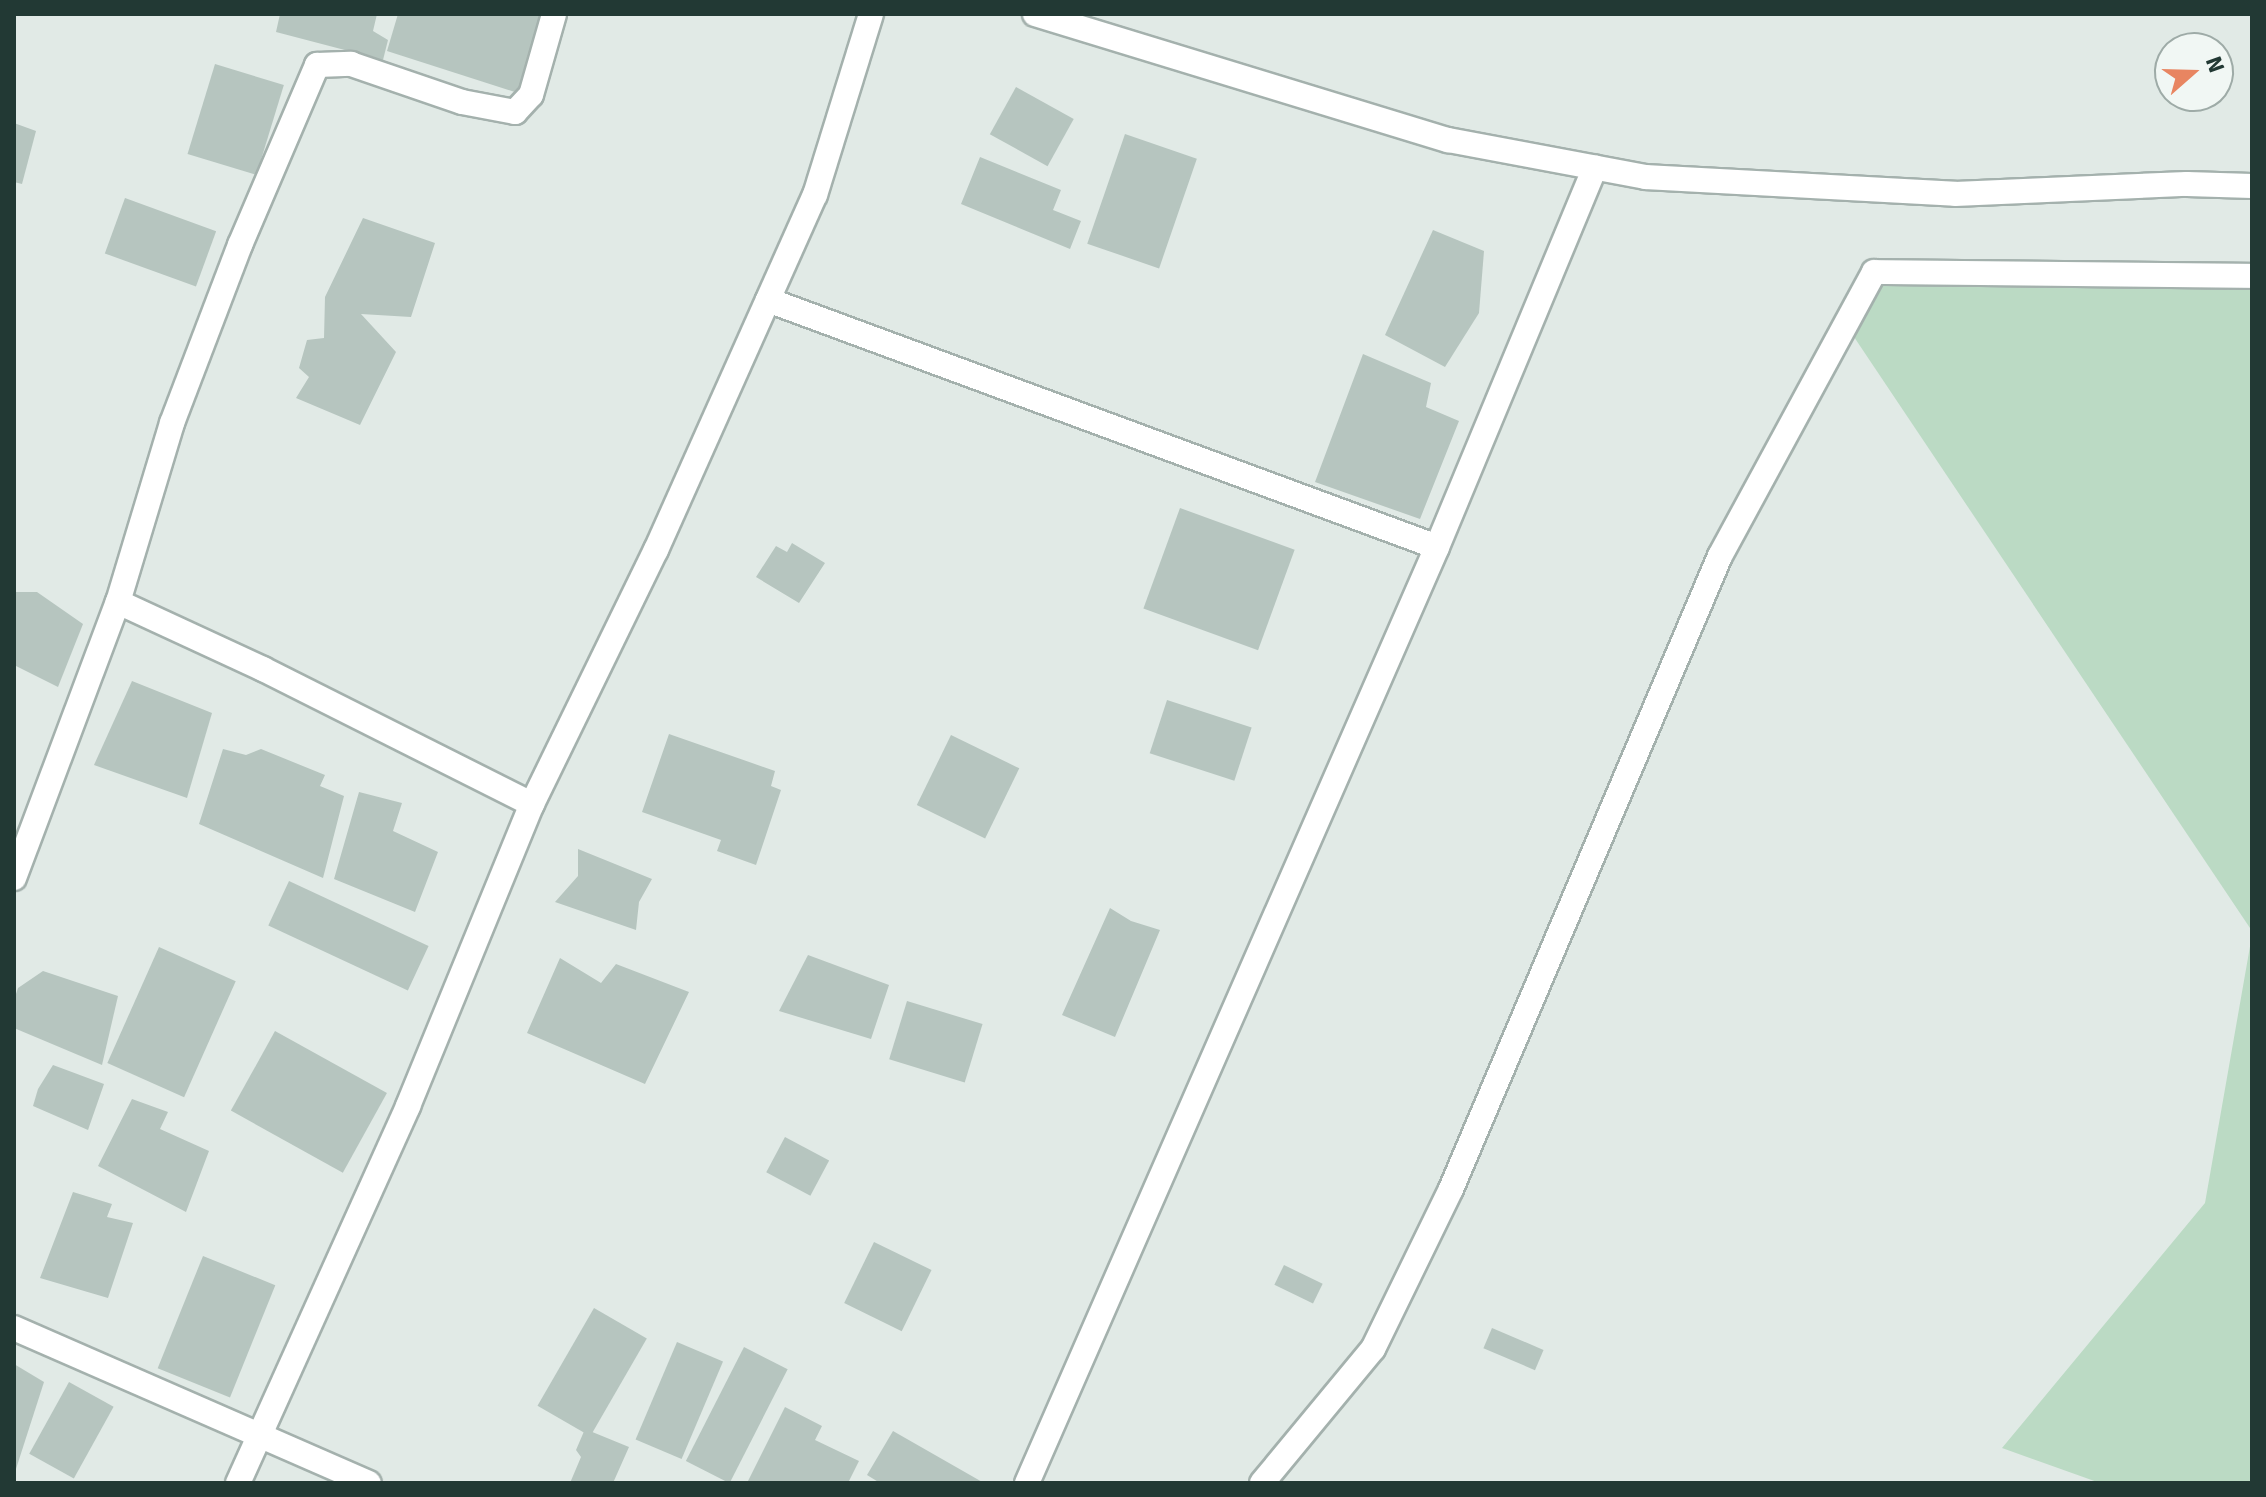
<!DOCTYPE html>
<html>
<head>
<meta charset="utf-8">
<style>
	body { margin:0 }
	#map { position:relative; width:2266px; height:1497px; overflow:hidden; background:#e1eae6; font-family:Signika,sans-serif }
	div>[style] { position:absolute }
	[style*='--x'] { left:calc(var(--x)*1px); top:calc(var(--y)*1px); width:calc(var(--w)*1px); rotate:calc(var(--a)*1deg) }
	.green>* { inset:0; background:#bbdac4 }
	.building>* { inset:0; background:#b6c5bf; transform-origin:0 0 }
	.roads { filter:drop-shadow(2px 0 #a4b1ad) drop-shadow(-2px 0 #a4b1ad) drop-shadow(0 2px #a4b1ad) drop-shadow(0 -2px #a4b1ad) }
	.street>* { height:24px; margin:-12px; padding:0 12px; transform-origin:12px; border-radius:12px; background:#fff }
	.secondary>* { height:24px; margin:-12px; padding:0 12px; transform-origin:12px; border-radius:12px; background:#fff }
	span { translate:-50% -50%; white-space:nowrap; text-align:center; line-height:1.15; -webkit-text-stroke:8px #f1f7f4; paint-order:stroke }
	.frame { position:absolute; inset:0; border:16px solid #223934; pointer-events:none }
	.north { position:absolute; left:2154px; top:32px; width:80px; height:80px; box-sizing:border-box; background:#f1f7f4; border:2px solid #9eaba7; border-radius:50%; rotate:70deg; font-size:22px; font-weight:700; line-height:32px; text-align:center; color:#223934 }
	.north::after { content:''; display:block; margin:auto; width:28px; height:36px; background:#e88561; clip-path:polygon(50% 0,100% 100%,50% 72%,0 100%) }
</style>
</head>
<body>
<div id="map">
	<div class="green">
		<i style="clip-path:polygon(1874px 272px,2252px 276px,2252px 931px,1846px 325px)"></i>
		<i style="clip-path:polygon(2252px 935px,2252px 1483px,2100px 1483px,2002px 1448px,2205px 1203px)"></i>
	</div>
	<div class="building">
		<i style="clip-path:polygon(280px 14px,377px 14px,373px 31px,388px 40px,383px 60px,276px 32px)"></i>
		<i style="clip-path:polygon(398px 14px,545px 14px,521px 94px,387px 51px)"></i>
		<i style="left:215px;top:64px;width:72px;height:94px;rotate:17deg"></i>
		<i style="left:1016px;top:87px;width:66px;height:54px;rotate:29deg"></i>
		<i style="clip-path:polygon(14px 123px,36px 131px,22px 184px,14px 182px)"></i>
		<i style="left:1125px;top:134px;width:76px;height:116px;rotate:19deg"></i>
		<i style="clip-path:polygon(980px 157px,1061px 190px,1053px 210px,1081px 221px,1070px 249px,961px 204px)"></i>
		<i style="left:125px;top:198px;width:97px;height:59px;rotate:20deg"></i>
		<i style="clip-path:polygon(363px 218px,435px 243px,411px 317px,361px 314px,396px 352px,360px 425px,296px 398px,309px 377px,299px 368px,307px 340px,324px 338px,325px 297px)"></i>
		<i style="clip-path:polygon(1433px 230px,1484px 251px,1479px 313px,1445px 367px,1385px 335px)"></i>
		<i style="clip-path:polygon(1363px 354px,1431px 383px,1426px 407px,1459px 421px,1420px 519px,1315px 482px)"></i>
		<i style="left:1180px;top:508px;width:122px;height:107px;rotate:20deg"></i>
		<i style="clip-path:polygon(792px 543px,825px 563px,799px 603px,756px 577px,776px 546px,787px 552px)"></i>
		<i style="clip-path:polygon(14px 592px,37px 592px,83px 624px,58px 687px,14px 665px)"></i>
		<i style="clip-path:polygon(132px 681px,212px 713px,187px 798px,94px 765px)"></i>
		<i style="left:1167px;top:700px;width:89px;height:56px;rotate:18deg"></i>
		<i style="clip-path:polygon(669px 734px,775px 771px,771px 786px,781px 790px,756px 865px,717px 851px,721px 840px,642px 812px)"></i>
		<i style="left:951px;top:735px;width:76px;height:78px;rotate:26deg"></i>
		<i style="clip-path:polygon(223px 749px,246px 755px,261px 749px,325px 775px,320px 786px,344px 796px,323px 878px,199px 824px)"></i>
		<i style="clip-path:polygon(359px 792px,402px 803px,393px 831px,438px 852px,415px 912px,334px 879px)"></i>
		<i style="clip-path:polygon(578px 849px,652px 879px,639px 902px,636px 930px,555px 902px,578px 876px)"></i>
		<i style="left:289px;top:881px;width:154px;height:49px;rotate:25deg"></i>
		<i style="clip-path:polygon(1110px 908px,1131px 921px,1160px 930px,1115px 1037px,1062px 1015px)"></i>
		<i style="left:159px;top:947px;width:84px;height:127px;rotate:24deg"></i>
		<i style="clip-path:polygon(808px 955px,889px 985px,871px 1039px,779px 1011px)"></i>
		<i style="clip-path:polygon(560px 958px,601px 983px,616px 964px,689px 992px,645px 1084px,527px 1033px)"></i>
		<i style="clip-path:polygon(43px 971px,118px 996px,102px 1065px,14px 1028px,14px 1000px,18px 988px)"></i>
		<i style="left:907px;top:1001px;width:79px;height:61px;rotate:17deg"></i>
		<i style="left:275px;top:1031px;width:128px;height:91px;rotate:29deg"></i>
		<i style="clip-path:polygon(53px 1065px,104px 1084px,88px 1130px,33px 1106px,38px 1089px)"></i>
		<i style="clip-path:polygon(132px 1099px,168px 1112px,160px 1129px,209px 1151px,186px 1212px,98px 1166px)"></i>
		<i style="left:785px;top:1137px;width:50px;height:40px;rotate:28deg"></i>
		<i style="clip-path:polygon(73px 1192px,112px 1204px,107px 1217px,133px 1223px,108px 1298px,40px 1278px)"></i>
		<i style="left:874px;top:1242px;width:64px;height:68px;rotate:26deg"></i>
		<i style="left:203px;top:1256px;width:78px;height:121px;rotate:22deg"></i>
		<i style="left:1284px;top:1265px;width:43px;height:22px;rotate:26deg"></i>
		<i style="left:594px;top:1308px;width:61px;height:113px;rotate:30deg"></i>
		<i style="left:1492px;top:1328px;width:56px;height:22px;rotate:23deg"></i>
		<i style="left:677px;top:1342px;width:50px;height:106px;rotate:23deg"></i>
		<i style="left:744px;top:1347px;width:49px;height:128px;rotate:27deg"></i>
		<i style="clip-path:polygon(14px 1364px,44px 1382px,15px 1472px,14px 1472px)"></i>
		<i style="left:69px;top:1382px;width:51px;height:82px;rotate:29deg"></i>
		<i style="clip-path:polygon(785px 1407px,822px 1426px,815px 1440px,859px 1461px,848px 1483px,747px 1483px)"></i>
		<i style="clip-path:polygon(585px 1429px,629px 1447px,613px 1483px,570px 1483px,581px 1457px,576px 1450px)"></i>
		<i style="clip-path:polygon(893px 1431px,984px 1483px,880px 1483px,867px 1475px)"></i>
	</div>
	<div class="roads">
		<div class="street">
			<i style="--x:768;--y:300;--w:713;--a:20.26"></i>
			<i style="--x:118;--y:602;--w:160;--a:24.8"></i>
			<i style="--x:263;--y:669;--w:301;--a:26.7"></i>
			<i style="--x:14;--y:878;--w:295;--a:-69.4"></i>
			<i style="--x:118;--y:602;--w:187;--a:-73.2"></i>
			<i style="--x:172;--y:423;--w:191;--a:-69.1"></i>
			<i style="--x:240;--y:245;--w:196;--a:-66.8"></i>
			<i style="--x:317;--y:65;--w:34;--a:-2"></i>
			<i style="--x:351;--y:64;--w:117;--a:18.9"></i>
			<i style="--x:462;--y:102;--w:54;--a:10.7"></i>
			<i style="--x:515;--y:112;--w:23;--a:-47"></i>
			<i style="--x:531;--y:95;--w:84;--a:-74.1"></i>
			<i style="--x:14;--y:1328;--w:387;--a:23.6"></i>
			<i style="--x:238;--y:1483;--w:414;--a:-65.7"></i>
			<i style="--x:408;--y:1106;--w:326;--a:-67.7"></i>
			<i style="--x:532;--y:804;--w:283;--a:-64"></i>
			<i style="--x:656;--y:550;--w:389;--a:-65.9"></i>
			<i style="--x:815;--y:195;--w:189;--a:-72.8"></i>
			<i style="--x:1027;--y:1483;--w:1022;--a:-66.34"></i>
			<i style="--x:1437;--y:547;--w:411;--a:-67.4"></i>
			<i style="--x:1262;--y:1483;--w:174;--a:-50.4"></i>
			<i style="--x:1373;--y:1349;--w:178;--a:-64"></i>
			<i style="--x:1451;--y:1189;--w:688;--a:-66.98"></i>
			<i style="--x:1720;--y:556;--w:323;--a:-61.5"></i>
			<i style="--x:1874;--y:272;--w:378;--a:0.6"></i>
		</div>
		<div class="secondary">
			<i style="--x:1035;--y:14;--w:432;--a:17"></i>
			<i style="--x:1448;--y:140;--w:200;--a:10.6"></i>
			<i style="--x:1645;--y:177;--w:310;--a:3.1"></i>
			<i style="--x:1955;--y:194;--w:232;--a:-2.5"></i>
			<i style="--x:2187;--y:184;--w:65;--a:1.8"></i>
		</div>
	</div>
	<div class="frame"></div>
	<div class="north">N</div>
</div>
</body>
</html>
